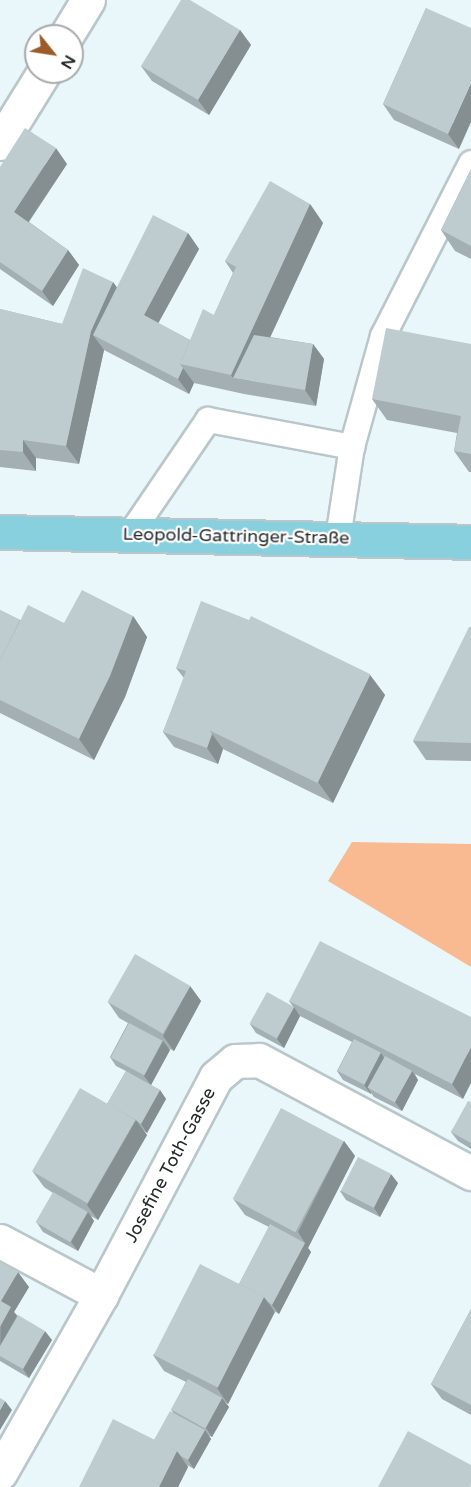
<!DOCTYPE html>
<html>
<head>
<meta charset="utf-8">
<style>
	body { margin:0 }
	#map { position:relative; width:471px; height:1487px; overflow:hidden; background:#e9f7fa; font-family:"Varela Round",sans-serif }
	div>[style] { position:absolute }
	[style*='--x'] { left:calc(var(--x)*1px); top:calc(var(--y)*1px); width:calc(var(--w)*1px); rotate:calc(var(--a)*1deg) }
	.green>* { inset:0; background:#f9ba91 }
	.roads { filter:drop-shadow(2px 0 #bac7ca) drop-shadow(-2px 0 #bac7ca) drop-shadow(0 2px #bac7ca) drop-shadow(0 -2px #bac7ca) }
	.lane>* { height:24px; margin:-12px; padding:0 12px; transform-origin:12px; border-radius:12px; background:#fff }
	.street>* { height:33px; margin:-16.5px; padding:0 16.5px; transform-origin:16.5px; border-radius:16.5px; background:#fff }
	.primary>* { height:33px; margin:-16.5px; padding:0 16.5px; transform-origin:16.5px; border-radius:16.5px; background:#89d0df }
	.wall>* { inset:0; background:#a3afb2 }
	.shaded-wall>* { inset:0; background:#858f91 }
	.building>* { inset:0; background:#becccf; transform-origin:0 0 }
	span { translate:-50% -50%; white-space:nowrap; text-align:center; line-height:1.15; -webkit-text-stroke:4.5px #fff; paint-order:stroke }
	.street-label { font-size:18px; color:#252a2b }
	.north { position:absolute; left:24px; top:24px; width:60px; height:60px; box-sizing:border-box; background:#fff; border:2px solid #a8aaaa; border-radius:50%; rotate:120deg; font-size:16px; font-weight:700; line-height:24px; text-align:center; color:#252a2b }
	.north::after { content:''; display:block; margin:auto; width:21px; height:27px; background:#9d5b28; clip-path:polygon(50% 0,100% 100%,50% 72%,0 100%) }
</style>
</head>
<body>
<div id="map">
	<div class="green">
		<i style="clip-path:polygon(352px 842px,471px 844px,471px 967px,328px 881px)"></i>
	</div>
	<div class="roads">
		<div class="lane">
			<i style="--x:131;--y:533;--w:137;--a:-55.7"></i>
			<i style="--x:208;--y:420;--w:147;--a:10.6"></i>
			<i style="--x:338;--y:538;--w:92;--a:-81.3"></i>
			<i style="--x:352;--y:447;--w:115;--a:-74.4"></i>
			<i style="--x:383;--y:336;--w:194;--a:-63"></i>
		</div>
		<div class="street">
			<i style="--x:66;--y:36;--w:42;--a:-58.6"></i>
			<i style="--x:0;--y:143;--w:84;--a:-58.2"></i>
			<i style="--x:0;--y:1241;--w:115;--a:28.1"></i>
			<i style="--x:0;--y:1473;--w:205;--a:-60.4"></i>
			<i style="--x:101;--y:1295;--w:246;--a:-62.2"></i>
			<i style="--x:216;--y:1077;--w:25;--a:-40"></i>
			<i style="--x:235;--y:1061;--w:24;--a:-2"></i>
			<i style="--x:259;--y:1060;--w:240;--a:28.1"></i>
		</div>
		<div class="primary">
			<i style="--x:0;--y:532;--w:471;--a:1.2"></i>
		</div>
	</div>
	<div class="wall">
		<i style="clip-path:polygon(426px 8px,459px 149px,394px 120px,383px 104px)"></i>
		<i style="clip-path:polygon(240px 30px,251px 45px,209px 115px,152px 81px,141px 66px)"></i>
		<i style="clip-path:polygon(67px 164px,29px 222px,68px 250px,79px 265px,53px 306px,0 269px,0 167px)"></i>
		<i style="clip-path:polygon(471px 169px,471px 259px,455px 251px,441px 230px)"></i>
		<i style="clip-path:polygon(310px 204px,323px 223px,270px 337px,313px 344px,324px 359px,316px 406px,244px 394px,194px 383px,189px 394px,104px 350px,79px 464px,36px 458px,36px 471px,0 467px,0 309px,62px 324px,113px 282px,117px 288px,188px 233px,199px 249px,158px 323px,190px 340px,214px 315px,233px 273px,225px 261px)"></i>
		<i style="clip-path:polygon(471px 344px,471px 472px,469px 472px,454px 451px,457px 433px,387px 420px,372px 399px)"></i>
		<i style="clip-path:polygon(0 610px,20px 620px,64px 623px,133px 616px,147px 637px,125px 697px,94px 760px,0 713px)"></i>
		<i style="clip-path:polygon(471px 627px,471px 761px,426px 760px,413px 741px)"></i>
		<i style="clip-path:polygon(176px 668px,370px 675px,385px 695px,333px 803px,223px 749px,218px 764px,174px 747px,163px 732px,184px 678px)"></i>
		<i style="clip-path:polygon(190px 986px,201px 1001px,174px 1051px,168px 1048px,170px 1050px,151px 1085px,160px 1090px,166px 1099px,147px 1133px,144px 1131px,147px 1135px,98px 1220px,91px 1216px,94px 1221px,78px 1251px,43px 1232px,37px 1223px,53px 1193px,44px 1187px,33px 1172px,107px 1104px,126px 1071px,116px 1066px,110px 1057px,128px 1023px,119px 1018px,108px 1002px)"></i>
		<i style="clip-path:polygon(289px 1001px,471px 1017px,463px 1099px,415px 1074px,418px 1080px,402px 1111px,374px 1097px,371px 1093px,371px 1094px,343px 1080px,337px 1071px,352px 1042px,300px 1016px)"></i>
		<i style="clip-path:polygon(294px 1007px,300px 1016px,284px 1048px,256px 1033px,250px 1024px)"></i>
		<i style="clip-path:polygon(471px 1102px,471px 1149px,458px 1141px,451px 1132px)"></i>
		<i style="clip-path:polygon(344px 1141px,355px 1156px,308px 1248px,311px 1252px,279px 1314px,274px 1311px,228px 1404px,225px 1402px,229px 1407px,212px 1437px,209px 1436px,211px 1439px,194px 1469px,187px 1465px,188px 1467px,178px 1487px,79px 1487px,154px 1440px,173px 1412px,171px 1410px,186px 1382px,164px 1371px,153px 1355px,239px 1284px,269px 1227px,245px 1215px,234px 1200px)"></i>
		<i style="clip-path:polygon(398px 1183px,380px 1217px,346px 1200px,340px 1191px)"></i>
		<i style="clip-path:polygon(0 1262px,29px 1287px,14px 1312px,18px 1316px,52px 1340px,29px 1378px,0 1361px)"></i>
		<i style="clip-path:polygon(471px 1309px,471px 1415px,442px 1399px,431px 1384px)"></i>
	</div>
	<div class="shaded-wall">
		<i style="clip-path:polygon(240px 30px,251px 45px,209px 115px,198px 100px)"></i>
		<i style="clip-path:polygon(471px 83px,471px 122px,459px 149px,448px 134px)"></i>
		<i style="clip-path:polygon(56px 148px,67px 164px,25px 227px,14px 212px)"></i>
		<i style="clip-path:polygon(310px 204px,323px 223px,250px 381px,233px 378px,231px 375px)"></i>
		<i style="clip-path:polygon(188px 233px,199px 249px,154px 331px,144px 315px)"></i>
		<i style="clip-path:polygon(68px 250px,79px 265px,53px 306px,42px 291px)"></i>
		<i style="clip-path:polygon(113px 282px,126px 300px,93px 335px,104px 350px,79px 464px,66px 446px,91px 331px)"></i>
		<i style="clip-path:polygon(313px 344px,324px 359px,316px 406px,305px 390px)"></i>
		<i style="clip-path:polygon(183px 368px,194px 383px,189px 394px,178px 379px)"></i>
		<i style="clip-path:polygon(23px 440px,36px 458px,36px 471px,23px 452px)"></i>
		<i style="clip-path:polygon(133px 616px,147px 637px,125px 697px,94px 760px,79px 739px)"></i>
		<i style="clip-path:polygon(370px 675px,385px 695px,333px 803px,318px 782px)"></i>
		<i style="clip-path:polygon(212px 734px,223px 749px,218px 764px,207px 748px)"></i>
		<i style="clip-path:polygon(190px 986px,201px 1001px,174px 1051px,163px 1036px)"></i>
		<i style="clip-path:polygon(294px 1007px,300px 1016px,284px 1048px,277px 1039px)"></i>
		<i style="clip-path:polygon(163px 1041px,170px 1050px,151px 1085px,144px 1076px)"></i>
		<i style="clip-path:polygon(471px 1047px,471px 1083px,463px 1099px,452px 1084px)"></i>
		<i style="clip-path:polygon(381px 1053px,387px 1062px,368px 1088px,371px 1093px,371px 1094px,364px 1085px)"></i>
		<i style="clip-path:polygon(412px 1071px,418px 1080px,402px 1111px,395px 1102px)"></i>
		<i style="clip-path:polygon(160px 1090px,166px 1099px,147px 1133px,141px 1124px)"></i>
		<i style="clip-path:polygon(136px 1120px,147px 1135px,98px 1220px,87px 1205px)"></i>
		<i style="clip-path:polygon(344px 1141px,355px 1156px,308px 1248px,311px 1252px,279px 1314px,272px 1305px,305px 1243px,298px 1232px)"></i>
		<i style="clip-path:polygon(391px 1174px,398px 1183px,380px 1217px,374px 1208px)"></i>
		<i style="clip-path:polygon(88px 1212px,94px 1221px,78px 1251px,71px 1242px)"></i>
		<i style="clip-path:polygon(18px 1272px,29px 1287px,14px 1312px,22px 1323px,0 1356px,1px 1301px)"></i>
		<i style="clip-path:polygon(264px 1297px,275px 1312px,228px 1404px,217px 1388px)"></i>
		<i style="clip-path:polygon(45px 1331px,52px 1340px,29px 1378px,23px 1369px)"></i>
		<i style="clip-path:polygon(222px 1398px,229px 1407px,212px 1437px,206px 1428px)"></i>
		<i style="clip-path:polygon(5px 1401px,12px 1410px,0 1430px,0 1410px)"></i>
		<i style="clip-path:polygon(205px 1430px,211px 1439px,194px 1469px,188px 1460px)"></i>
		<i style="clip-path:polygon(177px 1451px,188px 1467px,178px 1487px,159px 1487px)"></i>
	</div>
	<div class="building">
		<i style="clip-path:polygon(181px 0,190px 0,240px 30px,198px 100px,141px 66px)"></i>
		<i style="clip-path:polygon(426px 8px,471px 28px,471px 83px,448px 134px,383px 104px)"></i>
		<i style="clip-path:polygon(25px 128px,56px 148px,14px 212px,68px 250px,42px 291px,0 262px,0 167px)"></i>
		<i style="clip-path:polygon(471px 169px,471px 246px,441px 230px)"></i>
		<i style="clip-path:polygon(270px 181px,310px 204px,231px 375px,180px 364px,203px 309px,214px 315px,236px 267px,225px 261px)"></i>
		<i style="clip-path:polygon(153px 215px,188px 233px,144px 315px,190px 340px,180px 364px,183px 368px,178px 379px,93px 335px)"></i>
		<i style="clip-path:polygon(83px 268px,113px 282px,91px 331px,66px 446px,23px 440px,23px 452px,0 450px,0 309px,62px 324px)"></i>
		<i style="clip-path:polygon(386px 328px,471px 344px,471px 454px,454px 451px,461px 416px,372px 399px)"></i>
		<i style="clip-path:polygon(254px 335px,313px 344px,305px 390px,233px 378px)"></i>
		<i style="clip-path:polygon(82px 590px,133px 616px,110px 676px,79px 739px,0 700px,0 661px,28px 605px,64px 623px)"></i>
		<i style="clip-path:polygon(201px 601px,249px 620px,209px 729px,212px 734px,207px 748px,163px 732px,186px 671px,176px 668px)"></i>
		<i style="clip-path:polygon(0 610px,20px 620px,0 661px)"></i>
		<i style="left:251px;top:616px;width:133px;height:121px;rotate:26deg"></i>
		<i style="clip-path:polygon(469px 627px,471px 627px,471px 743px,413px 741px)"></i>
		<i style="clip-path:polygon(320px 941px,471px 1017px,471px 1047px,452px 1084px,289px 1001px)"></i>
		<i style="left:135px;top:954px;width:64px;height:55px;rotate:30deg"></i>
		<i style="left:267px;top:992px;width:31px;height:36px;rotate:29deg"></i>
		<i style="left:129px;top:1023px;width:38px;height:39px;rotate:28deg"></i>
		<i style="left:354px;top:1039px;width:30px;height:36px;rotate:27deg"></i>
		<i style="left:385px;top:1056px;width:31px;height:36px;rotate:29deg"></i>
		<i style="clip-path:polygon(126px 1071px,160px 1090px,141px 1124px,136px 1120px,107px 1104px)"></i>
		<i style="left:80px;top:1088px;width:64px;height:96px;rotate:30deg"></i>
		<i style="clip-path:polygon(468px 1101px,471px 1102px,471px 1143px,451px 1132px)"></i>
		<i style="left:281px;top:1108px;width:71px;height:103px;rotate:28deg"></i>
		<i style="left:358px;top:1157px;width:37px;height:38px;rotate:27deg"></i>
		<i style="left:53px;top:1192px;width:40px;height:35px;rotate:30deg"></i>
		<i style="clip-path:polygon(270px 1224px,305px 1243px,272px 1305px,268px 1302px,264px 1297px,239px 1284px)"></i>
		<i style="clip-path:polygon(0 1262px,18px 1272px,1px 1301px,11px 1307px,0 1327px)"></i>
		<i style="left:200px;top:1264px;width:72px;height:102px;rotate:27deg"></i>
		<i style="clip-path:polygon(471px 1309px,471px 1405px,431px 1384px)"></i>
		<i style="clip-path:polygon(18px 1315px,45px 1331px,23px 1369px,0 1356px,0 1346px)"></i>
		<i style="left:188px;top:1379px;width:39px;height:35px;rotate:29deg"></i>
		<i style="clip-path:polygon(0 1398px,5px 1401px,0 1410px)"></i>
		<i style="clip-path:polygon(170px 1411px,205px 1430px,188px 1460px,181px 1456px,177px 1451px,154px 1440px)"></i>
		<i style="clip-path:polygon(113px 1419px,177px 1451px,159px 1487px,79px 1487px)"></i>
		<i style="clip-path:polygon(408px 1431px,471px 1465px,471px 1485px,470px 1487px,378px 1487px)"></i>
	</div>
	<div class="street-label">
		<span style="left:236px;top:536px;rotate:1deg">Leopold-Gattringer-Straße</span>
		<span style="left:170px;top:1165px;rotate:-62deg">Josefine Toth-Gasse</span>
	</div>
	<div class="north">N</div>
</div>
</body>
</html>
